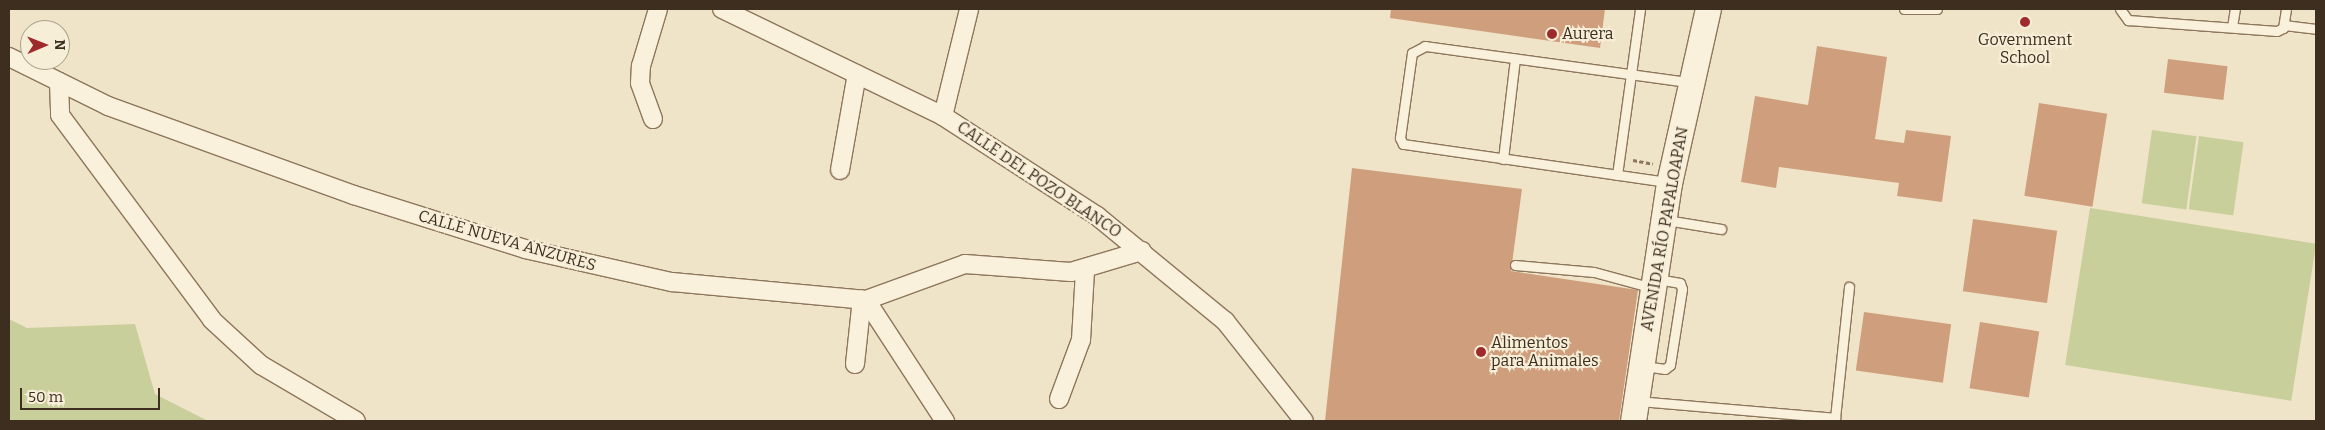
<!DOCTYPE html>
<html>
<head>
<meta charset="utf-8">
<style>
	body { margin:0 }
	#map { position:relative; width:2325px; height:430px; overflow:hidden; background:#f0e4c8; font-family:Bitter,serif }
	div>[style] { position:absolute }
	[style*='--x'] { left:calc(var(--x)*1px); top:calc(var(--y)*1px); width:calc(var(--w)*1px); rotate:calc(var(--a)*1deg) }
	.green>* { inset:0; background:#c9cf9b; transform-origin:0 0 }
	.building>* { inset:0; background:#cf9f7d; transform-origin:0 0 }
	.path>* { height:3px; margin-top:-1.5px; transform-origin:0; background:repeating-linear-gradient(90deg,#8d765c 0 4px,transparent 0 6.5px) }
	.roads { filter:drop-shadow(1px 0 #8d765c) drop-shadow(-1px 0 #8d765c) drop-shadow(0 1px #8d765c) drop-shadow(0 -1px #8d765c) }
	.lane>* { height:9px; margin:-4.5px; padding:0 4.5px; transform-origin:4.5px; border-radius:4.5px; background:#faf1dc }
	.street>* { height:18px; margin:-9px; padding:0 9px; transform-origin:9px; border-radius:9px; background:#faf1dc }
	.secondary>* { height:25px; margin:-12.5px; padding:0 12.5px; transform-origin:12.5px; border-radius:12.5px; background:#faf1dc }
	.dots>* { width:14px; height:14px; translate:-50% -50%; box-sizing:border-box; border:2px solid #f7eed8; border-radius:50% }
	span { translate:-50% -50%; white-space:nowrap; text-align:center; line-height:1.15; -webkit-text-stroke:4px #f7eed8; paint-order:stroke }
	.poi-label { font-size:16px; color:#3d2e20 }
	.left { translate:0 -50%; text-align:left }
	.street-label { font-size:16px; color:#3d2e20 }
	.frame { position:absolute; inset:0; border:10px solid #3d2e20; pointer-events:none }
	.north { position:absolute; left:20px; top:20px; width:50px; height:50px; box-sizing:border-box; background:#f7eed8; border:1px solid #ada18e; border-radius:50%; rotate:89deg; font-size:14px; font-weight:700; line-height:20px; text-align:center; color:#3d2e20 }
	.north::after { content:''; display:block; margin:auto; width:18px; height:22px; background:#9e2a2b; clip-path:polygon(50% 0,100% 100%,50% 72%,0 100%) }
	.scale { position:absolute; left:20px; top:388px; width:140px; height:22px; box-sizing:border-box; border:2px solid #3d2e20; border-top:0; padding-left:6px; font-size:15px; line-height:18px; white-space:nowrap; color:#3d2e20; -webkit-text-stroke:4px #f7eed8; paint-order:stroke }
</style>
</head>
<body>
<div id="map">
	<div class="green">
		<i style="left:2152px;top:130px;width:45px;height:74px;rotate:8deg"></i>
		<i style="left:2199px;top:136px;width:45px;height:74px;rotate:8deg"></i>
		<i style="left:2090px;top:208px;width:229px;height:159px;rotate:9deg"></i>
		<i style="clip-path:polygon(9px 319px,27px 328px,135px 324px,155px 394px,208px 421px,9px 421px)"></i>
	</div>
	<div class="building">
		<i style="clip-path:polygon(1391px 9px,1605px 9px,1600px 48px,1390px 18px)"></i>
		<i style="clip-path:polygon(1817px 46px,1887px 57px,1875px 139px,1904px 143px,1906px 130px,1951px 136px,1942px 202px,1897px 196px,1899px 183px,1779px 167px,1776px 188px,1741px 182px,1755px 96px,1808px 105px)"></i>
		<i style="left:2168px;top:59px;width:60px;height:34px;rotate:7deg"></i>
		<i style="left:2039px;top:103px;width:69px;height:94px;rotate:9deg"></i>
		<i style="clip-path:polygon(1352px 168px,1522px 189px,1511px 271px,1638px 290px,1619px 421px,1325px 421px)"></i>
		<i style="left:1973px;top:219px;width:85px;height:73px;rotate:8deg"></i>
		<i style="left:1864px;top:312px;width:88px;height:59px;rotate:8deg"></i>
		<i style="left:1980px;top:322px;width:60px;height:67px;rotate:9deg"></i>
	</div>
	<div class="path">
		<i style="--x:1633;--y:160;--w:20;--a:11"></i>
	</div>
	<div class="roads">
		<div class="lane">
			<i style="--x:1904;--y:9;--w:33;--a:0"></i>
			<i style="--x:2120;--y:9;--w:14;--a:54"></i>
			<i style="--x:2128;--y:20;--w:149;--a:4.2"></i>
			<i style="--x:2277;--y:31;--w:7;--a:-27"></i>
			<i style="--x:2283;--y:28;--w:19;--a:-81"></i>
			<i style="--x:2284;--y:25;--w:32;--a:7"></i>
			<i style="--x:2232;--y:27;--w:18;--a:-81"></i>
			<i style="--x:1503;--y:159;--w:101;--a:-83.2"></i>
			<i style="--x:1617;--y:175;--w:168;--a:-82.1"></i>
			<i style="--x:1667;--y:182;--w:267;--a:-171.8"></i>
			<i style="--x:1403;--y:144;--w:7;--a:-117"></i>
			<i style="--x:1400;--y:138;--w:86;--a:-82"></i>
			<i style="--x:1412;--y:53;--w:15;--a:-28"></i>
			<i style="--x:1425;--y:46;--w:266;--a:7.8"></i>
			<i style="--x:1666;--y:220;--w:56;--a:9.3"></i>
			<i style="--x:1515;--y:265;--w:79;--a:5.1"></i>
			<i style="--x:1594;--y:272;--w:61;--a:15.2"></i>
			<i style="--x:1644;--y:366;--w:21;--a:8"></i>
			<i style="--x:1665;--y:369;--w:6;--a:-39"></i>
			<i style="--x:1670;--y:365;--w:77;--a:-81"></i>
			<i style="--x:1682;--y:289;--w:6;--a:-108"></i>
			<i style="--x:1680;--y:283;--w:23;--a:-170"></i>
			<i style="--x:1638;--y:401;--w:198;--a:4.9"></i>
			<i style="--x:1835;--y:418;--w:132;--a:-83.9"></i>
		</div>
		<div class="street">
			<i style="--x:722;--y:9;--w:246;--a:25.8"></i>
			<i style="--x:943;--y:116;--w:184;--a:33"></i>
			<i style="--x:1097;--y:216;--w:166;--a:39.4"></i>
			<i style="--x:1225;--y:321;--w:127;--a:51.7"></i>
			<i style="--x:9;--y:57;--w:110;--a:26.3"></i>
			<i style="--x:108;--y:106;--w:262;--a:19.9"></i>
			<i style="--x:354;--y:195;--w:179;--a:17.5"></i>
			<i style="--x:525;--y:249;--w:151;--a:12.7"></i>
			<i style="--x:672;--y:282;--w:195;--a:5.3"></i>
			<i style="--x:866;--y:300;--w:105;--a:-20"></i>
			<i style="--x:965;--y:264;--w:106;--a:4.3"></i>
			<i style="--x:1071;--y:272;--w:74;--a:-16.5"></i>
			<i style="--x:59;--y:82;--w:33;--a:88"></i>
			<i style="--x:60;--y:115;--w:255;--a:53.4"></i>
			<i style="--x:212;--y:320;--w:67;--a:42.6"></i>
			<i style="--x:261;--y:365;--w:110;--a:30.5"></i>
			<i style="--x:943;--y:116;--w:110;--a:-76.3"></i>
			<i style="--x:653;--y:119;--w:38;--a:-110"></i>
			<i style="--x:640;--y:83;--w:17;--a:-87"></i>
			<i style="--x:641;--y:66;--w:59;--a:-73.4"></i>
			<i style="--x:840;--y:170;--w:97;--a:-80"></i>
			<i style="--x:866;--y:300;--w:145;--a:56.9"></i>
			<i style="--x:855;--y:364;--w:65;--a:-83.9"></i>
			<i style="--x:1059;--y:399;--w:63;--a:-69.6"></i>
			<i style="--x:1081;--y:340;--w:70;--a:-86.7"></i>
		</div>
		<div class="secondary">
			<i style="--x:1633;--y:421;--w:241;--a:-81.4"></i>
			<i style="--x:1669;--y:183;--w:178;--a:-77.4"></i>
		</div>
	</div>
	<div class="dots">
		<i style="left:2025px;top:22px;background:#9e2a2b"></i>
		<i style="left:1552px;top:34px;background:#9e2a2b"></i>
		<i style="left:1481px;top:352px;background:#9e2a2b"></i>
	</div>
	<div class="poi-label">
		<span class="left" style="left:1562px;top:34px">Aurera</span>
		<span style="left:2025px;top:49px">Government<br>School</span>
		<span class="left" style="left:1491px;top:352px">Alimentos<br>para Animales</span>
	</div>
	<div class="street-label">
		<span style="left:1039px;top:180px;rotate:34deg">CALLE DEL POZO BLANCO</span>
		<span style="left:1665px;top:229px;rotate:-80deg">AVENIDA RÍO PAPALOAPAN</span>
		<span style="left:507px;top:241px;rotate:16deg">CALLE NUEVA ANZURES</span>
	</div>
	<div class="frame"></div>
	<div class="north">N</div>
	<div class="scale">50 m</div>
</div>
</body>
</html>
